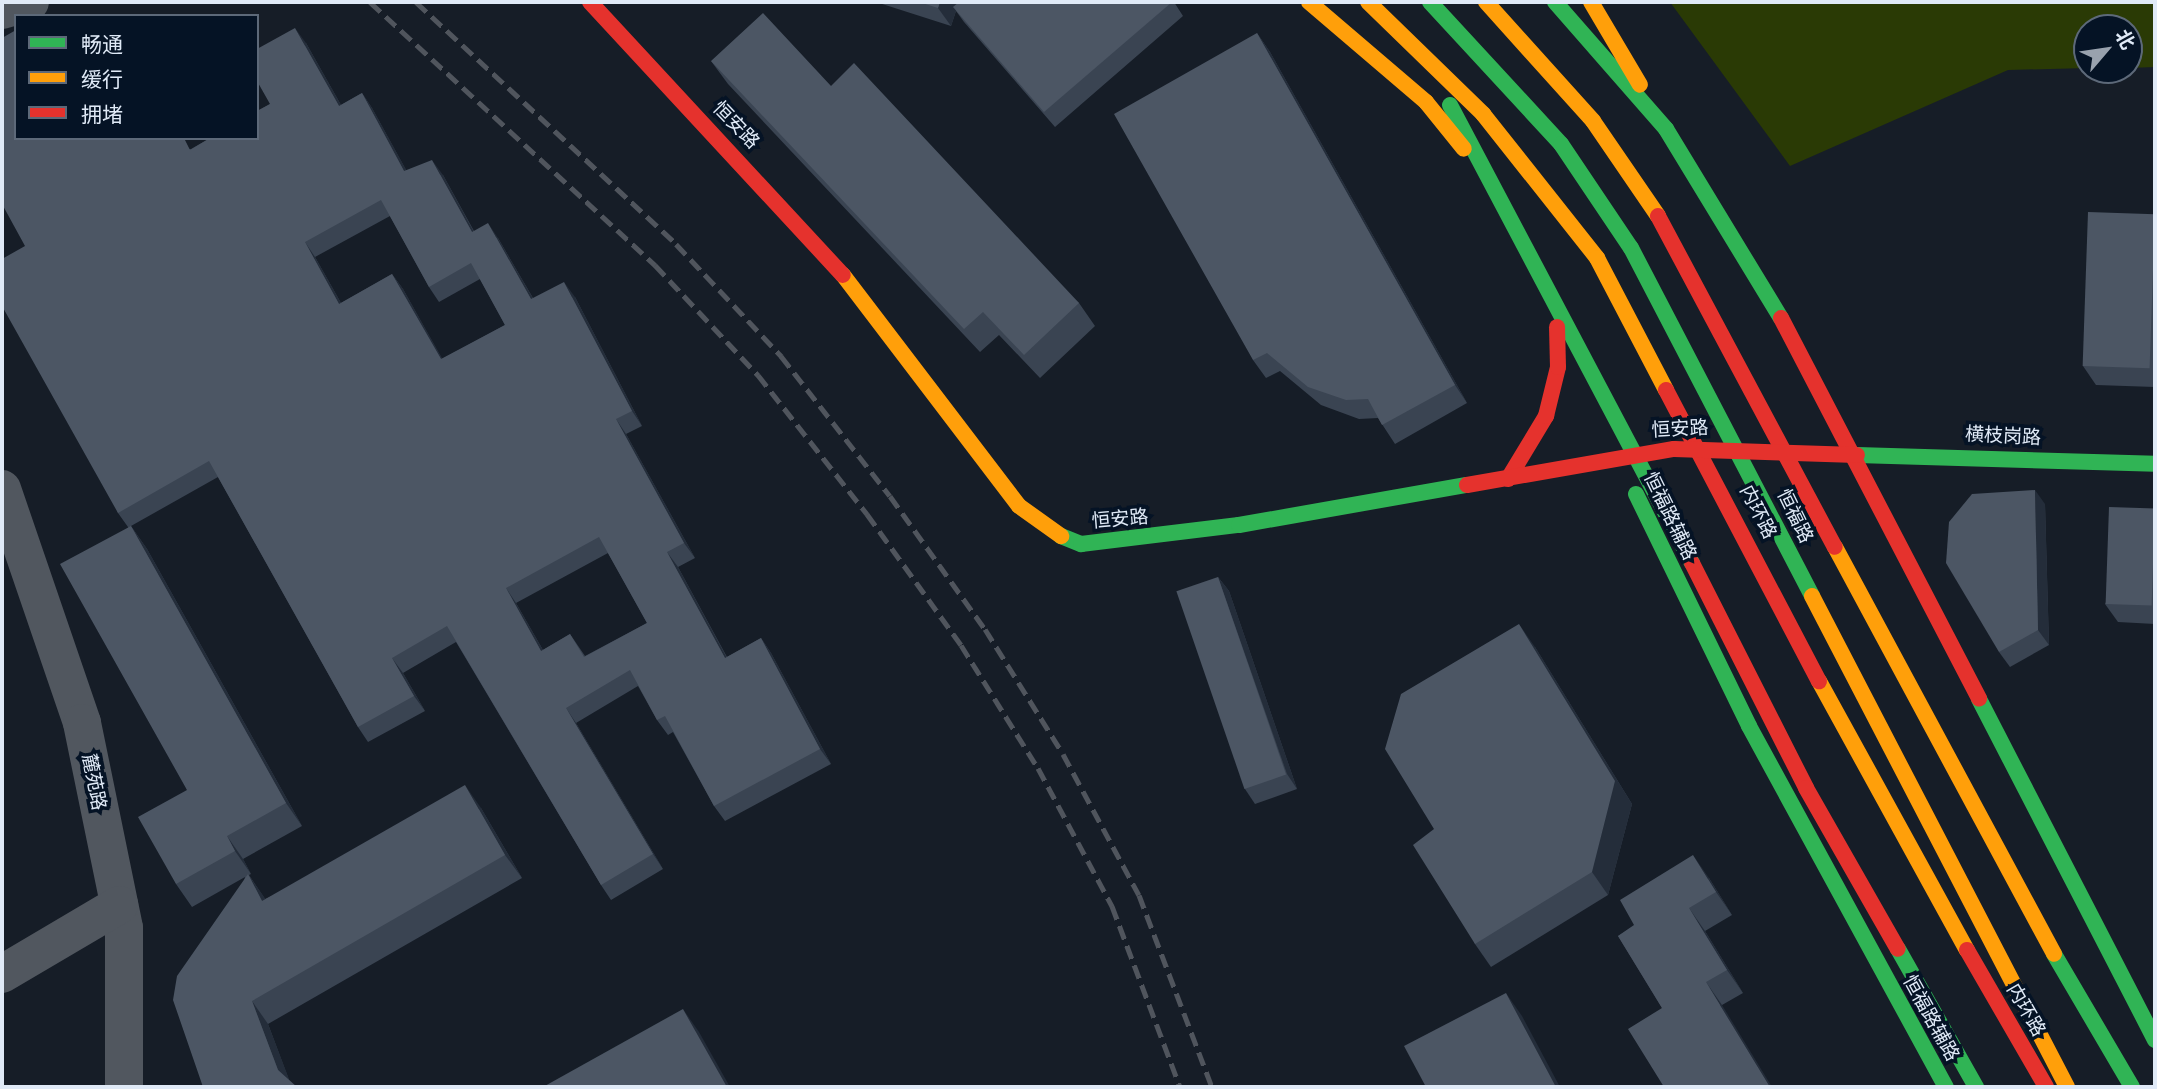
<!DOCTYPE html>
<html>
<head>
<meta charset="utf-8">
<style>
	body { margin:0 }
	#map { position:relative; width:2157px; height:1089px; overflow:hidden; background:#161d27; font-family:"Fira Sans","Noto Sans SC",sans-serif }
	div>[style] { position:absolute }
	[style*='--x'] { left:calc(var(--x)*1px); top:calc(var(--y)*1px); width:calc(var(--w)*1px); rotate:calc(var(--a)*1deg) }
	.green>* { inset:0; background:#2a3a05 }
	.street>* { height:38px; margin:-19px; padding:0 19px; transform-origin:19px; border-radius:19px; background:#51575f }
	.fast>* { height:16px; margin:-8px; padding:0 8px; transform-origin:8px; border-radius:8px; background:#30b455 }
	.slow>* { height:16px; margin:-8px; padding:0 8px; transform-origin:8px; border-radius:8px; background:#ff9f0a }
	.jam>* { height:16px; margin:-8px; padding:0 8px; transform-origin:8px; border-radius:8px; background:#e5322d }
	.rail>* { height:5px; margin-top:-2.5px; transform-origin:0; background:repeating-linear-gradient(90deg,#50555d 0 14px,transparent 0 21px) }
	.wall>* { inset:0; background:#3a4452 }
	.shaded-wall>* { inset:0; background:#242d3a }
	.building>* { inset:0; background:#4c5664; transform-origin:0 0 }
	span { translate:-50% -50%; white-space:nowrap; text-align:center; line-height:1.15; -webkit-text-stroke:7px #051325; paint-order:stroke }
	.street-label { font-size:19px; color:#e0eaf7 }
	.frame { position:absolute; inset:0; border:4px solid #e0eaf7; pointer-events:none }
	.legend { position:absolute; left:14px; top:14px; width:245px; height:126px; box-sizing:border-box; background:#051325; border:2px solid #5d6979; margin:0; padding:9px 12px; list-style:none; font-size:21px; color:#e0eaf7 }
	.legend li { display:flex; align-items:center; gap:14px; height:35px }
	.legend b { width:35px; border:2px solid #5d6979 }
	.north { position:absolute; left:2073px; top:14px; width:70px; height:70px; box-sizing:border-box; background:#051325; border:2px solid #5d6979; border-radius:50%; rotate:61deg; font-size:19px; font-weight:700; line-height:28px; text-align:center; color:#e0eaf7 }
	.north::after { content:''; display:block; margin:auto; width:24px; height:32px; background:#99a2ae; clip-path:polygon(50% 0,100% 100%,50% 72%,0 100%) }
</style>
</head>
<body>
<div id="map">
	<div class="green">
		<i style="clip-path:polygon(1670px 2px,2155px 2px,2155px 67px,2129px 68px,2129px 28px,2087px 28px,2087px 68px,2008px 70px,1790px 166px)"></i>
	</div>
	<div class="street">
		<i style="--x:2;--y:10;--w:29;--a:-16"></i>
		<i style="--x:2;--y:489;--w:247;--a:71.1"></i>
		<i style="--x:82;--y:723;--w:209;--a:78.4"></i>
		<i style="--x:124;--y:928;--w:159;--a:90"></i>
		<i style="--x:2;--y:974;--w:136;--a:-30.5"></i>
	</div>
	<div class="fast">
		<i style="--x:1430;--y:2;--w:193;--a:47.3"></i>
		<i style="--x:1561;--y:144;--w:125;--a:56.1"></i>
		<i style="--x:1631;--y:248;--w:392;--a:62.5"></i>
		<i style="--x:1555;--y:2;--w:169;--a:48.8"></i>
		<i style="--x:1666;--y:129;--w:221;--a:58.7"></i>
		<i style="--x:1450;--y:105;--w:518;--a:62.15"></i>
		<i style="--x:1857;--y:455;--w:298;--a:1.7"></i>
		<i style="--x:1636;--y:494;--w:258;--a:64"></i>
		<i style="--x:1749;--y:726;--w:411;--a:61.4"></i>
		<i style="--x:1061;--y:536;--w:22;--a:22"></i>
		<i style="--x:1081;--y:544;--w:159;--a:-6.9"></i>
		<i style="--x:1239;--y:525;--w:231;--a:-10"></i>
		<i style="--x:1979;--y:699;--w:384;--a:62.7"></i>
		<i style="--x:1898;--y:949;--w:159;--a:60.5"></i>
		<i style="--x:2054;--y:954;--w:154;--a:59.6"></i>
	</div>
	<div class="slow">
		<i style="--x:1309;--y:2;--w:154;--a:40.5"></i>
		<i style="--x:1426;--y:102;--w:60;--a:51"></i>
		<i style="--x:1368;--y:2;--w:161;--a:44.2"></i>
		<i style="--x:1483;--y:114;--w:184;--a:51.6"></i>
		<i style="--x:1597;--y:258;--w:149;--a:62.4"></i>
		<i style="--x:1486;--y:2;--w:160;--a:48"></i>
		<i style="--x:1593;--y:121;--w:115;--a:55.6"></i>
		<i style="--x:1591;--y:2;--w:96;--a:59.4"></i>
		<i style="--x:843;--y:275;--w:290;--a:52.7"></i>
		<i style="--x:1019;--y:506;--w:52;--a:35.5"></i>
		<i style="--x:1835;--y:547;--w:462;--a:61.7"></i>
		<i style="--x:1812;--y:596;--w:553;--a:62.55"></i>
		<i style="--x:1819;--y:681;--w:307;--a:61.2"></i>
	</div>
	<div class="jam">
		<i style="--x:590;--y:2;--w:372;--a:47.2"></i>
		<i style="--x:1658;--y:216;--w:375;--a:61.9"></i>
		<i style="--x:1781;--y:318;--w:429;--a:62.5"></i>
		<i style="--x:1666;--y:390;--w:329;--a:62.3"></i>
		<i style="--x:1508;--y:479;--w:74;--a:-58.9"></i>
		<i style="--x:1546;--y:416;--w:50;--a:-76.2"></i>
		<i style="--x:1558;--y:367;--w:40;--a:-91.4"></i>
		<i style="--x:1467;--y:485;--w:210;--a:-9.9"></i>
		<i style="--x:1674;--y:449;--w:183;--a:1.9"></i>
		<i style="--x:1692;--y:563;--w:252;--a:63.1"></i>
		<i style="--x:1806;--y:788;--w:185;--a:60.3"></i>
		<i style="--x:1967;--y:950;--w:158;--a:60"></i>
	</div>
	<div class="rail">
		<i style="--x:370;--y:2;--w:388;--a:42.7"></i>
		<i style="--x:655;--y:265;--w:151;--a:46.9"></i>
		<i style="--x:758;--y:375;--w:177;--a:51.9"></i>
		<i style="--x:867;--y:514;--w:161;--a:54.3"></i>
		<i style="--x:961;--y:645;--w:145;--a:58"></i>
		<i style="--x:1038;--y:768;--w:157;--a:61.8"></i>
		<i style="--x:1112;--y:906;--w:193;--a:69.4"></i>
		<i style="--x:416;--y:2;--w:355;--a:42.9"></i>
		<i style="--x:676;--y:244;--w:154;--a:46.8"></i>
		<i style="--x:781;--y:356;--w:177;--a:52.1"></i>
		<i style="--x:890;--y:496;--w:163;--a:54.5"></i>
		<i style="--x:985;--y:629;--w:147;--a:58"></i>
		<i style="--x:1063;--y:754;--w:160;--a:61.7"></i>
		<i style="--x:1139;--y:895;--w:205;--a:69.2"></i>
	</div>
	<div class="wall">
		<i style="clip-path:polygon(876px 2px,1174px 2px,1183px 16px,1055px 127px,964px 22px,956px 11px,951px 26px)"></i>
		<i style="clip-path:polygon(1257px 33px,1270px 52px,1467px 403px,1395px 444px,1378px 418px,1359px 419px,1321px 405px,1280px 371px,1266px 378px,1253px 360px)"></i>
		<i style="clip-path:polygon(evenodd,306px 43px,341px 105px,362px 93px,372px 108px,406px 170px,443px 175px,474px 231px,498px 238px,533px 298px,575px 297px,642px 426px,626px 434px,695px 558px,678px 567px,727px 657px,761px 638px,771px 653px,831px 764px,725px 821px,714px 806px,673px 732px,668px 735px,657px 720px,638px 686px,576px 723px,663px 869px,611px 900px,601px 885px,456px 642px,403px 673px,425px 711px,368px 742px,358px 727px,218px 477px,131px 526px,147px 549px,302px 826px,243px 859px,251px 874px,249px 875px,265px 899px,481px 808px,522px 878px,268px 1024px,289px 1080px,203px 1087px,245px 877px,192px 907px,176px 884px,187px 790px,128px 527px,118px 513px,25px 246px,16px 138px,191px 149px,270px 104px,306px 43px,390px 216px,429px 287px,439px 302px,480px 279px,505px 325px,442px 359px,403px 289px,392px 274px,341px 303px,315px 257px,390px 216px,306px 43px,608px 553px,647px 623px,585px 656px,570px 634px,543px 650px,516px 603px,608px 553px)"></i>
		<i style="clip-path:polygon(711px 61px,831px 86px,1079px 303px,1095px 326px,1040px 378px,999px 335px,980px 352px,728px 84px)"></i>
		<i style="clip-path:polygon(2155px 214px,2155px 387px,2096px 385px,2083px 366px)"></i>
		<i style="clip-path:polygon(2045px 504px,2049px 645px,2010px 667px,1999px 652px)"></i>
		<i style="clip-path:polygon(2155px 509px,2155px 624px,2118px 622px,2105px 604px)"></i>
		<i style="clip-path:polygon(1218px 577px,1229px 591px,1297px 789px,1255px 804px,1245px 789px)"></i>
		<i style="clip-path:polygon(1535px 647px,1632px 804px,1608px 895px,1491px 967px,1475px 944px,1434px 829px)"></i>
		<i style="clip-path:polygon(1709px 878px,1732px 915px,1705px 931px,1743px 993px,1722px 1005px,1662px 1008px,1618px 936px)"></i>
	</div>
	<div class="shaded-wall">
		<i style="clip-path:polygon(940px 2px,959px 2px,951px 26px,938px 8px)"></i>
		<i style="clip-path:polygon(295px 28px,306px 43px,350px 121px,339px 106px)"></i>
		<i style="clip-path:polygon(1257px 33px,1270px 52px,1467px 403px,1455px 385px)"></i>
		<i style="clip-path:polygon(362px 93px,372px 108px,415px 186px,404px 171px)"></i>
		<i style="clip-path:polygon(432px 160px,443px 175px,482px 247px,472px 232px)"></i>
		<i style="clip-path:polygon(488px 223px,498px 238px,542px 314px,531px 299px)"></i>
		<i style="clip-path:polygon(305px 242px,315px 257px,350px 319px,339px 304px)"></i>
		<i style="clip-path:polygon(392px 274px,403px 289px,451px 374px,441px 359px)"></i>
		<i style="clip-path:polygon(564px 282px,575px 297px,642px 426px,632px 411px)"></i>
		<i style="clip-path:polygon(616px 419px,626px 434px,695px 558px,684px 543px)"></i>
		<i style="clip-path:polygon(2035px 490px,2045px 504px,2049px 645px,2038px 630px)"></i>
		<i style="clip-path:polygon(131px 526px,147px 549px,302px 826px,286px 803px)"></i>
		<i style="clip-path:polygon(667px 552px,678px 567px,735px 673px,725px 658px)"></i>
		<i style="clip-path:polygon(1218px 577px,1229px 591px,1297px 789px,1287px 774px)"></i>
		<i style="clip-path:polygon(506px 588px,516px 603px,552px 666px,541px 651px)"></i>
		<i style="clip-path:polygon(1519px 624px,1535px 647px,1632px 804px,1608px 895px,1592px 872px)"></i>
		<i style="clip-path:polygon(761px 638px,771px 653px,831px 764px,820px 749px)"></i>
		<i style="clip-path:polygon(392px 658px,403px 673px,425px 711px,414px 696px)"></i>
		<i style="clip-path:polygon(566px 708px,576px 723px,663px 869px,653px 854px)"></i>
		<i style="clip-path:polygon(465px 785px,481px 808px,522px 878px,505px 855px)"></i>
		<i style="clip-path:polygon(227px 836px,243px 859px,251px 874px,235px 851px)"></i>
		<i style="clip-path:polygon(1693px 855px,1709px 878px,1732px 915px,1716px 892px)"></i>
		<i style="clip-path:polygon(248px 874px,264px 897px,279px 924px,262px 901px)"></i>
		<i style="clip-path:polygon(1689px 908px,1705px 931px,1743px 993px,1727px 970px)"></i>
		<i style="clip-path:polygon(1706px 982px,1722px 1005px,1772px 1087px,1770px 1087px)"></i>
		<i style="clip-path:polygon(1506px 993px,1522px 1016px,1560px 1087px,1556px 1087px)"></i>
		<i style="clip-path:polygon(252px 1001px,268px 1024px,292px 1087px,278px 1070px)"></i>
		<i style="clip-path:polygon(683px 1009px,699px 1032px,730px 1087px,727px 1087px)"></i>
	</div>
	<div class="building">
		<i style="clip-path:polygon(919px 2px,940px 2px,938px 8px)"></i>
		<i style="clip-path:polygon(959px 2px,1172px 2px,1044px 112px,953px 7px)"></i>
		<i style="clip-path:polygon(763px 13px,831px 86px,854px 63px,1079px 303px,1024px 355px,983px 312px,964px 329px,711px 61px)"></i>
		<i style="clip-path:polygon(evenodd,295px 28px,339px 106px,362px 93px,404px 171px,432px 160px,472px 232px,488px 223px,531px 299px,564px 282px,632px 411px,616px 419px,684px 543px,667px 552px,725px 658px,761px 638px,820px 749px,714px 806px,665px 716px,657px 720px,630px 670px,566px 708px,653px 854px,601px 885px,447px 626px,392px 658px,414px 696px,358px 727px,209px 461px,118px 513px,2px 306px,2px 259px,25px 246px,2px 204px,2px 38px,16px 30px,16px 138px,184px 138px,190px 150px,210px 138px,257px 138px,257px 111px,270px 104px,257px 81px,257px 49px,295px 28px,381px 200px,429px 287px,471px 263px,505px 325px,441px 359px,392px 274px,339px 304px,305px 242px,381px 200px,295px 28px,599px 537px,647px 623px,584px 657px,570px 634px,541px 651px,506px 588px,599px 537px)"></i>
		<i style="clip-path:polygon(1257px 33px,1455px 385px,1382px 425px,1368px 399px,1346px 400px,1308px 387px,1267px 353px,1253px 360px,1114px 114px)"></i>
		<i style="left:2088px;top:212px;width:67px;height:154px;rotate:2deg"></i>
		<i style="clip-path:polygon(2035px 490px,2038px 630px,1999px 652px,1946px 563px,1949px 522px,1972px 494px)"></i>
		<i style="left:2109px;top:507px;width:46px;height:97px;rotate:2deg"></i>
		<i style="clip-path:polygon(131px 526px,286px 803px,227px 836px,235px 851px,176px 884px,138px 817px,187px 790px,60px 564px)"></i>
		<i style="left:1218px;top:577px;width:209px;height:44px;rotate:71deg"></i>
		<i style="clip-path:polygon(1519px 624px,1615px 781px,1592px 872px,1475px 944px,1413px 845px,1434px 829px,1385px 749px,1401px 694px)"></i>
		<i style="clip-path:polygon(465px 785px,505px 855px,252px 1001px,278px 1070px,297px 1087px,203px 1087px,173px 1000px,177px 976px,248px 874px,262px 901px)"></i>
		<i style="clip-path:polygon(1693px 855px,1716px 892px,1689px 908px,1727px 970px,1706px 982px,1770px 1087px,1664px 1087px,1628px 1029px,1662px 1008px,1618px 936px,1634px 925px,1620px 900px)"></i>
		<i style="clip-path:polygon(1506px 993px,1556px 1087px,1426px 1087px,1404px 1046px)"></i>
		<i style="clip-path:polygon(683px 1009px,727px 1087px,543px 1087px)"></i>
	</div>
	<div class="street-label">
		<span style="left:736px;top:125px;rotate:46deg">恒安路</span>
		<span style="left:1680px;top:429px;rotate:-3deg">恒安路</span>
		<span style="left:2003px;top:436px;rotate:3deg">横枝岗路</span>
		<span style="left:1758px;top:512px;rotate:63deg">内环路</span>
		<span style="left:1670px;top:516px;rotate:64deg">恒福路辅路</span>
		<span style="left:1795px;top:516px;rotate:64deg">恒福路</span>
		<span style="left:1120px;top:519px;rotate:-5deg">恒安路</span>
		<span style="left:94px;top:782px;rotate:79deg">麓苑路</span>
		<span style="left:2026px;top:1010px;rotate:60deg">内环路</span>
		<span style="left:1931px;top:1018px;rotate:61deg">恒福路辅路</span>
	</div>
	<div class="frame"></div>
	<ul class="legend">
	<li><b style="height:9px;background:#30b455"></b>畅通</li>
	<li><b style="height:9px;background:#ff9f0a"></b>缓行</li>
	<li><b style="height:9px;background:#e5322d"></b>拥堵</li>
	</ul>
	<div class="north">北</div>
</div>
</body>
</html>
